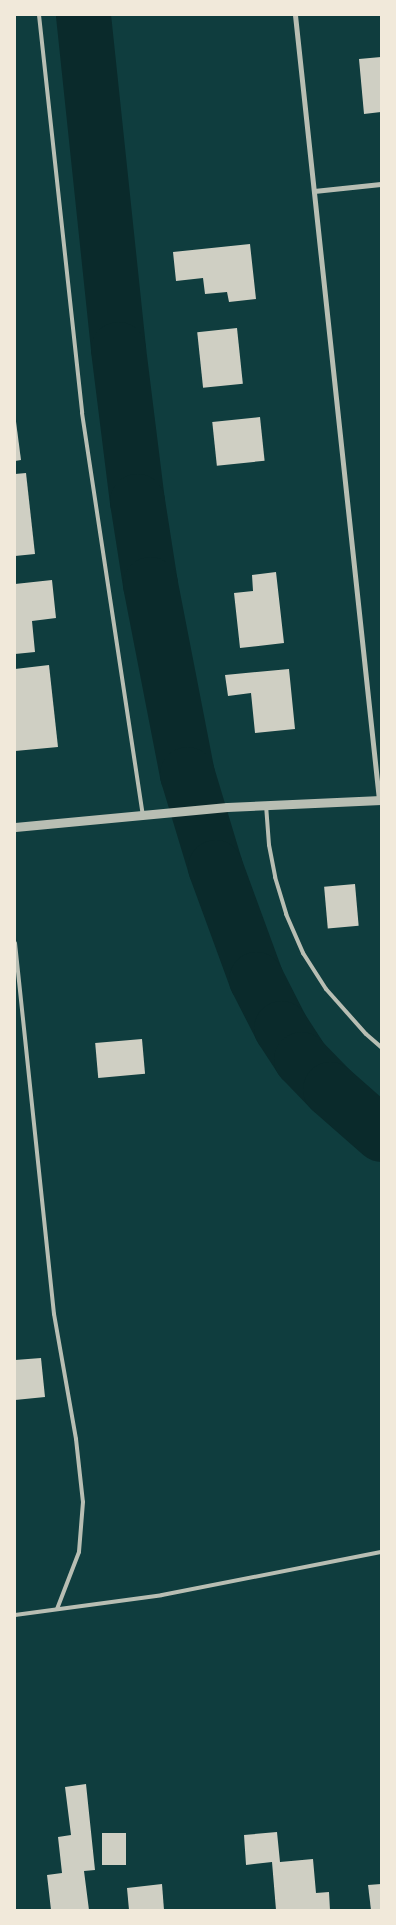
<!DOCTYPE html>
<html>
<head>
<meta charset="utf-8">
<style>
	body { margin:0 }
	#map { position:relative; width:396px; height:1925px; overflow:hidden; background:#0f3d3e; font-family:"PT Sans Narrow",sans-serif }
	div>[style] { position:absolute }
	[style*='--x'] { left:calc(var(--x)*1px); top:calc(var(--y)*1px); width:calc(var(--w)*1px); rotate:calc(var(--a)*1deg) }
	.river>* { height:55px; margin:-27.5px; padding:0 27.5px; transform-origin:27.5px; border-radius:27.5px; background:#0a2a2b }
	.building>* { inset:0; background:#cfcfc3; transform-origin:0 0 }
	.service>* { height:4px; margin:-2px; padding:0 2px; transform-origin:2px; border-radius:2px; background:#b8beb3 }
	.minor>* { height:5px; margin:-2.5px; padding:0 2.5px; transform-origin:2.5px; border-radius:2.5px; background:#b8beb3 }
	.tertiary>* { height:9px; margin:-4.5px; padding:0 4.5px; transform-origin:4.5px; border-radius:4.5px; background:#b8beb3 }
	span { translate:-50% -50%; white-space:nowrap; text-align:center; line-height:1.15; -webkit-text-stroke:4.5px #f1e9da; paint-order:stroke }
	.frame { position:absolute; inset:0; border:16px solid #f1e9da; pointer-events:none }
</style>
</head>
<body>
<div id="map">
	<div class="river">
		<i style="--x:83;--y:15;--w:336;--a:84"></i>
		<i style="--x:118;--y:349;--w:153;--a:82.9"></i>
		<i style="--x:137;--y:501;--w:84;--a:81.1"></i>
		<i style="--x:150;--y:584;--w:194;--a:79"></i>
		<i style="--x:187;--y:774;--w:97;--a:73.2"></i>
		<i style="--x:215;--y:867;--w:119;--a:69.9"></i>
		<i style="--x:256;--y:979;--w:55;--a:63"></i>
		<i style="--x:281;--y:1028;--w:37;--a:57"></i>
		<i style="--x:301;--y:1059;--w:42;--a:46"></i>
		<i style="--x:330;--y:1089;--w:68;--a:41.4"></i>
	</div>
	<div class="building">
		<i style="clip-path:polygon(381px 57px,381px 112px,364px 114px,359px 59px)"></i>
		<i style="clip-path:polygon(250px 244px,256px 299px,229px 302px,227px 292px,205px 294px,203px 278px,176px 281px,173px 252px)"></i>
		<i style="left:237px;top:328px;width:56px;height:40px;rotate:84deg"></i>
		<i style="clip-path:polygon(15px 414px,21px 460px,15px 461px)"></i>
		<i style="left:260px;top:417px;width:44px;height:48px;rotate:84deg"></i>
		<i style="clip-path:polygon(26px 473px,35px 554px,15px 556px,15px 474px)"></i>
		<i style="clip-path:polygon(276px 572px,284px 643px,240px 648px,234px 593px,253px 591px,252px 575px)"></i>
		<i style="clip-path:polygon(52px 580px,56px 618px,32px 621px,35px 652px,15px 654px,15px 584px)"></i>
		<i style="clip-path:polygon(49px 665px,58px 747px,15px 751px,15px 669px)"></i>
		<i style="clip-path:polygon(289px 669px,295px 729px,255px 733px,251px 693px,228px 696px,225px 675px)"></i>
		<i style="left:355px;top:884px;width:42px;height:31px;rotate:85deg"></i>
		<i style="left:142px;top:1039px;width:35px;height:47px;rotate:85deg"></i>
		<i style="clip-path:polygon(41px 1358px,45px 1397px,15px 1400px,15px 1360px)"></i>
		<i style="clip-path:polygon(86px 1784px,95px 1870px,84px 1871px,89px 1910px,51px 1910px,47px 1875px,62px 1873px,58px 1837px,71px 1835px,65px 1787px)"></i>
		<i style="clip-path:polygon(277px 1832px,280px 1862px,313px 1859px,316px 1893px,329px 1892px,330px 1910px,276px 1910px,272px 1862px,246px 1865px,244px 1835px)"></i>
		<i style="left:102px;top:1833px;width:24px;height:32px"></i>
		<i style="clip-path:polygon(162px 1884px,164px 1910px,129px 1910px,127px 1888px)"></i>
		<i style="clip-path:polygon(381px 1884px,381px 1910px,371px 1910px,368px 1885px)"></i>
	</div>
	<div class="service">
		<i style="--x:39;--y:15;--w:400;--a:83.8"></i>
		<i style="--x:82;--y:413;--w:407;--a:81.4"></i>
		<i style="--x:266;--y:805;--w:40;--a:85.7"></i>
		<i style="--x:269;--y:845;--w:33;--a:79"></i>
		<i style="--x:275;--y:877;--w:39;--a:73"></i>
		<i style="--x:286;--y:914;--w:43;--a:66.4"></i>
		<i style="--x:303;--y:953;--w:43;--a:57.4"></i>
		<i style="--x:326;--y:989;--w:60;--a:48.4"></i>
		<i style="--x:366;--y:1034;--w:20;--a:41"></i>
		<i style="--x:15;--y:943;--w:373;--a:84"></i>
		<i style="--x:54;--y:1314;--w:127;--a:80"></i>
		<i style="--x:76;--y:1439;--w:63;--a:83.7"></i>
		<i style="--x:83;--y:1502;--w:50;--a:94.6"></i>
		<i style="--x:79;--y:1552;--w:61;--a:111.1"></i>
		<i style="--x:15;--y:1615;--w:148;--a:-7.7"></i>
		<i style="--x:162;--y:1595;--w:223;--a:-11.1"></i>
	</div>
	<div class="minor">
		<i style="--x:295;--y:15;--w:789;--a:83.89"></i>
		<i style="--x:314;--y:191;--w:67;--a:-6"></i>
	</div>
	<div class="tertiary">
		<i style="--x:15;--y:827;--w:213;--a:-5.4"></i>
		<i style="--x:227;--y:807;--w:154;--a:-2.6"></i>
	</div>
	<div class="frame"></div>
</div>
</body>
</html>
